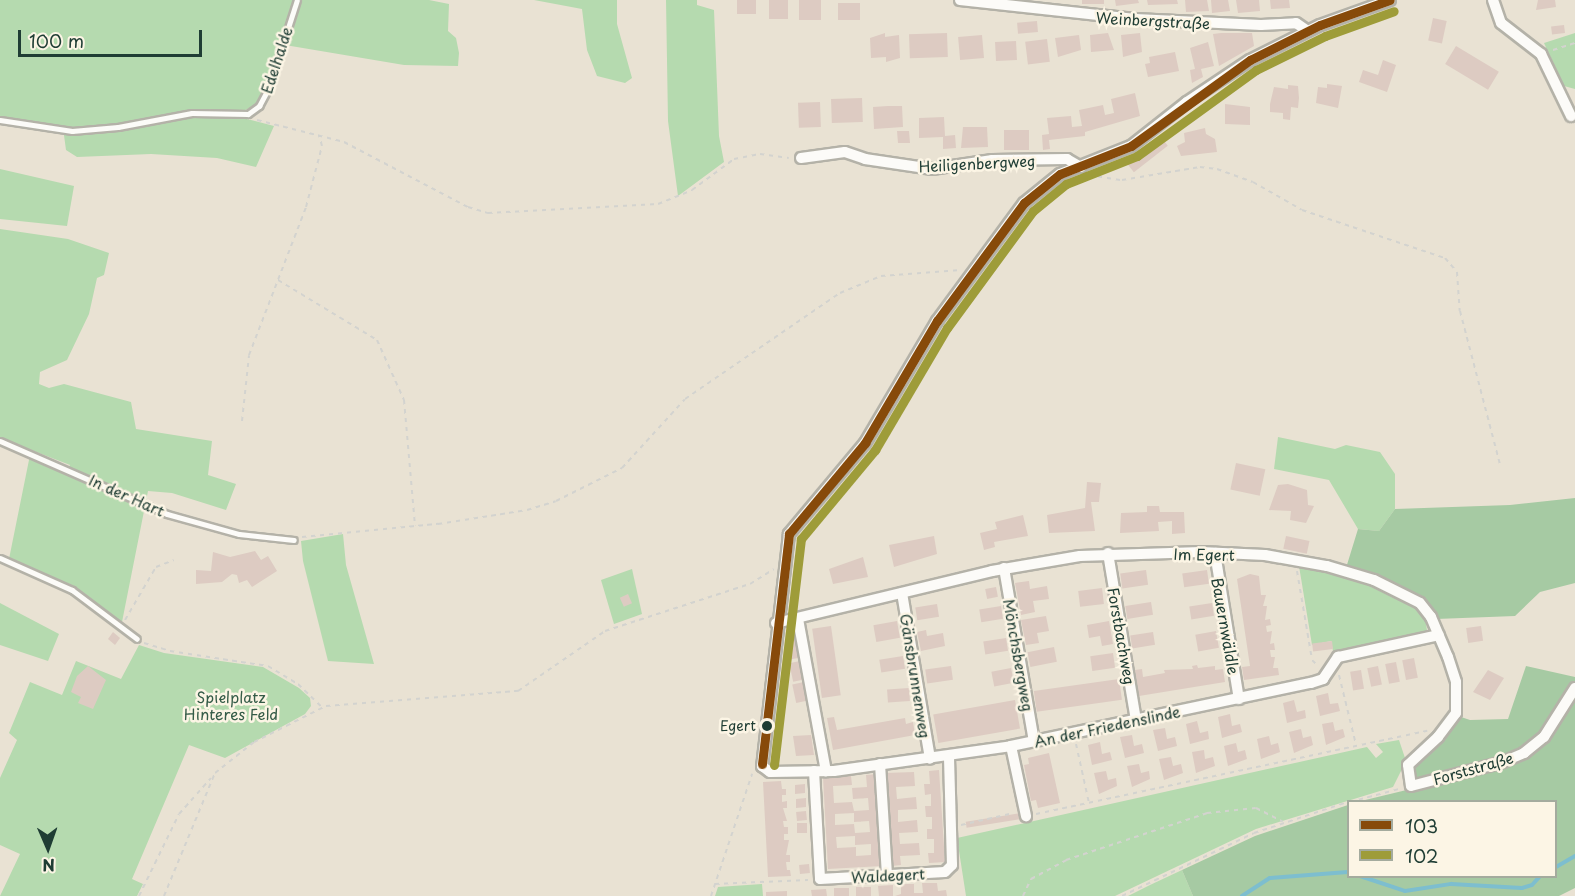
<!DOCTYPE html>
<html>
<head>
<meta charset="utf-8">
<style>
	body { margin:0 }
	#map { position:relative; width:1575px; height:896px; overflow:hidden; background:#e9e2d3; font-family:"Playpen Sans",sans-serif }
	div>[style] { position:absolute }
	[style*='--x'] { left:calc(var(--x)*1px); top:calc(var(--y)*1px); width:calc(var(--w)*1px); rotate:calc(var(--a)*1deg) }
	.green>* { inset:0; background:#b5daaf }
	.forest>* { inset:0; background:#a6caa3 }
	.stream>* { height:4px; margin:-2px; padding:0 2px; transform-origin:2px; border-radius:2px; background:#7dbecf }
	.building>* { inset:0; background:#ddcbc2; transform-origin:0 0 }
	.path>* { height:2px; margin-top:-1px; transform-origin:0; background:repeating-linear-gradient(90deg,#d3d3cf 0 4.5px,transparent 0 9px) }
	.roads { filter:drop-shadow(2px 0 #b4b2a8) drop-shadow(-2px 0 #b4b2a8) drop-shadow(0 2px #b4b2a8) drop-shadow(0 -2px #b4b2a8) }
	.lane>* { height:5px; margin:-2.5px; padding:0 2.5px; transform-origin:2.5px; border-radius:2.5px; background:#fcfbf8 }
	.street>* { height:10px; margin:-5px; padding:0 5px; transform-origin:5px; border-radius:5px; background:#fcfbf8 }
	.bus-1>* { height:9px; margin:-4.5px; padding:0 4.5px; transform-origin:4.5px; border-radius:4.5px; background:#874a0a }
	.bus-2>* { height:9px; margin:-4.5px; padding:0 4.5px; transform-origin:4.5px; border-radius:4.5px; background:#9e9c39 }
	.dots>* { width:16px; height:16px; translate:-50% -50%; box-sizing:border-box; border:3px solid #fcf5e5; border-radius:50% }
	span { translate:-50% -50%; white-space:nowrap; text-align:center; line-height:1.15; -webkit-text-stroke:5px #fcf5e5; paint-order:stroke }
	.bus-label { font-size:14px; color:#1f3d34 }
	.right { translate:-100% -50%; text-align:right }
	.street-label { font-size:15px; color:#1f3d34 }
	.park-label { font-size:15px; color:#345b47 }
	.legend { position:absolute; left:1347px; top:800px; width:210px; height:78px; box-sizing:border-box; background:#fcf5e5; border:2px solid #a4ab9e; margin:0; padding:8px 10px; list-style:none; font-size:18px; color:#1f3d34 }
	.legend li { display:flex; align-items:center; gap:12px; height:30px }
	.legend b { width:30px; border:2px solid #a4ab9e }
	.north { position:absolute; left:18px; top:818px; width:60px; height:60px; -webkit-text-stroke:4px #fcf5e5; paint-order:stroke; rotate:178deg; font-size:16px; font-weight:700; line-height:24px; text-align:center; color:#1f3d34 }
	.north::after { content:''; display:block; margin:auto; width:21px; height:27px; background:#1f3d34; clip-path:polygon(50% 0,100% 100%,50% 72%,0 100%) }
	.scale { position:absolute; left:18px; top:30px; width:184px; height:27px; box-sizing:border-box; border:3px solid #1f3d34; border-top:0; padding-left:8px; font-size:18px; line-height:21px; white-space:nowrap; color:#1f3d34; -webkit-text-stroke:4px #fcf5e5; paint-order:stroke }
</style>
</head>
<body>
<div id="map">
	<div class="green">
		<i style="clip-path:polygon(0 0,429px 0,449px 4px,448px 31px,456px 38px,459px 53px,458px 66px,404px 65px,279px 44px,264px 92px,254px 106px,243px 111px,243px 118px,274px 126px,256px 167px,217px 158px,151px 154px,77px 157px,66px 150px,63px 128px,0 117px)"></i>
		<i style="clip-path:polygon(534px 0,617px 0,617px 24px,632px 78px,625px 83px,597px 76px,587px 50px,582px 9px)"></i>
		<i style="clip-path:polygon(666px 0,697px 0,697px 5px,714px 10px,719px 136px,724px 162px,678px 196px,668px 121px)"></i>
		<i style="clip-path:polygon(1575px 33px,1575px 89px,1564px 86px,1544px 43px)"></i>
		<i style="clip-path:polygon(0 169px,74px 186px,67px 226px,0 219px)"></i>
		<i style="clip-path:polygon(0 229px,68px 239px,109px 253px,104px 275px,97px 278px,89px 314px,67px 360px,40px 372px,39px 384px,49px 388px,64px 384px,131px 402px,136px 429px,212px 441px,208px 475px,236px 484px,226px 510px,172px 493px,148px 491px,122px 622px,69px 585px,9px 559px,30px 455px,67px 471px,70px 465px,0 438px)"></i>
		<i style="clip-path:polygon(1278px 437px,1335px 449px,1346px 445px,1380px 452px,1395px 474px,1395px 509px,1379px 531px,1358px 529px,1329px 480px,1274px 469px)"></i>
		<i style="clip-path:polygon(343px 534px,346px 565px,374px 664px,328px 661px,303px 561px,301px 541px)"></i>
		<i style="clip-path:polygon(1302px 564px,1366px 581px,1411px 602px,1424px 612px,1427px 630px,1418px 637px,1333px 651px,1331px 641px,1312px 645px,1299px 566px)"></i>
		<i style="clip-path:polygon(632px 569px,642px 614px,614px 624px,601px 580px)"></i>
		<i style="clip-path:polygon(0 603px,59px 634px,48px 661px,0 645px)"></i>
		<i style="clip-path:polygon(139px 645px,164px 653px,263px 667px,299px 688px,310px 698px,311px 706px,305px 714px,225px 758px,189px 745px,132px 879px,143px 884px,137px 896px,0 896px,20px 854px,0 845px,0 778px,17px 740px,9px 733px,30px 682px,62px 695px,76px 661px,121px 679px)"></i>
		<i style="clip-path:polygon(1399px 740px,1406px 761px,1393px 787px,1256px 829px,1115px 896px,966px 896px,957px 838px,1367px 747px,1376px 758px,1383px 752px,1376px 744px)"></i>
		<i style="clip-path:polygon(1182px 870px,1193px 896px,1128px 896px,1150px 885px)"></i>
		<i style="clip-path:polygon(762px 884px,763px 896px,715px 896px,718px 887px)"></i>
	</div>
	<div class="forest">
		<i style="clip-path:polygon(1575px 498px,1575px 583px,1540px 592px,1515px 616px,1436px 619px,1346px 568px,1358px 529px,1379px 531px,1395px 509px,1510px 505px)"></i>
		<i style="clip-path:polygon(1526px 666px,1575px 677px,1575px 888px,1559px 896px,1193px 896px,1182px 870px,1255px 836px,1348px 805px,1348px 876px,1556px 876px,1556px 802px,1361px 801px,1419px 787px,1411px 769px,1447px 734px,1458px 716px,1470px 720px,1508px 719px)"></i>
	</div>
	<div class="stream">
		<i style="--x:1556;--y:867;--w:22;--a:-30"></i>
		<i style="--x:1360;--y:876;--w:47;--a:18.4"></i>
		<i style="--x:1405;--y:891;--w:47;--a:-8.7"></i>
		<i style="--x:1451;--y:884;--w:71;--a:3.2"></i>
		<i style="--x:1522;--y:888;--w:10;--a:-17"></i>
		<i style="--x:1532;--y:885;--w:12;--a:-48"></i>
		<i style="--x:1242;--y:896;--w:33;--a:-33"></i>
		<i style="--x:1270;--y:878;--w:78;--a:-4.4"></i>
	</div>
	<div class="building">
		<i style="left:737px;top:0;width:19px;height:14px"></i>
		<i style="left:769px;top:0;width:19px;height:19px"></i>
		<i style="left:799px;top:0;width:22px;height:20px"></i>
		<i style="left:1082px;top:0;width:22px;height:4px"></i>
		<i style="clip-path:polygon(1115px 0,1138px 0,1139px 3px,1116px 6px)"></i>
		<i style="clip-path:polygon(1147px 0,1177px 0,1178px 4px,1148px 5px)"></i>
		<i style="clip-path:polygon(1185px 0,1207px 0,1209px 11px,1186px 12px)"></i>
		<i style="clip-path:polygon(1211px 0,1228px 0,1230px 11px,1212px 13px)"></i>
		<i style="clip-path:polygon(1236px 0,1259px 0,1260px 11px,1238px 13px)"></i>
		<i style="clip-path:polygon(1270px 0,1289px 0,1290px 8px,1271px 9px)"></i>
		<i style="clip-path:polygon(1538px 0,1555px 0,1556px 7px,1536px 10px)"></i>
		<i style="left:860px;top:3px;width:17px;height:22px;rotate:90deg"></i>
		<i style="left:1433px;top:18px;width:14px;height:23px;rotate:12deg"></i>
		<i style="left:1037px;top:21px;width:11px;height:20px;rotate:85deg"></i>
		<i style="left:1564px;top:25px;width:8px;height:13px;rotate:83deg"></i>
		<i style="clip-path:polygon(885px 33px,885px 37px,899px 35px,900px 58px,886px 62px,886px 57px,871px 58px,870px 38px)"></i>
		<i style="left:947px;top:33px;width:24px;height:38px;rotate:88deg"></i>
		<i style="clip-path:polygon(1108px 33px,1114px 50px,1091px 52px,1090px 35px)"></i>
		<i style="clip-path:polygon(1140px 33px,1142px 52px,1123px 57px,1121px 35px)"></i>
		<i style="clip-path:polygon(1221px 33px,1252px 33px,1254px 46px,1219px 66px,1213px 34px)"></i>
		<i style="left:982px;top:35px;width:23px;height:24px;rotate:85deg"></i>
		<i style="clip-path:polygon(1079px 35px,1081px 50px,1058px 57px,1055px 38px)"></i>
		<i style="left:1047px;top:39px;width:23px;height:22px;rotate:83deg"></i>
		<i style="left:1016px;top:41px;width:19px;height:21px;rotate:87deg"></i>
		<i style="clip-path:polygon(1208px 42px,1214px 66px,1201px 69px,1203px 77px,1192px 83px,1190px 70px,1195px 69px,1190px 48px)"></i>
		<i style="left:1456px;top:46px;width:50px;height:21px;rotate:31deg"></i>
		<i style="clip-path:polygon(1175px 52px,1179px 71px,1148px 77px,1145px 64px,1150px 63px,1149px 57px)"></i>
		<i style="clip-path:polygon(1383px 60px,1396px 65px,1387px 92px,1359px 82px,1363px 70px,1378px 75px)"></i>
		<i style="clip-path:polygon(1327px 84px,1342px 86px,1338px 108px,1316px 103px,1318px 87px,1327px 88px)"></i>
		<i style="clip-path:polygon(1288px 85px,1298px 86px,1299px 98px,1298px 108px,1291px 107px,1290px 120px,1283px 119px,1283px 113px,1270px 112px,1270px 104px,1274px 87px,1288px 89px)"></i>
		<i style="clip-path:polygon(1135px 93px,1140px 116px,1085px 132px,1085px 136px,1049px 140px,1050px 149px,1043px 150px,1042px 135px,1049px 134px,1047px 118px,1071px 116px,1072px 127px,1082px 126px,1079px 110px,1103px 105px,1105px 115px,1114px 113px,1111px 99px)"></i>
		<i style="left:862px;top:98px;width:24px;height:31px;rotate:88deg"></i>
		<i style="left:820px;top:102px;width:25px;height:22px;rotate:88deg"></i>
		<i style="clip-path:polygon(1225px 104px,1250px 107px,1250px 125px,1225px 124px)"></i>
		<i style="clip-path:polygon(888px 106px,902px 106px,903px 127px,874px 129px,873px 107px)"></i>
		<i style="clip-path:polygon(944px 117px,945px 136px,955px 135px,956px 148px,943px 149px,943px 137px,919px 138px,919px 118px)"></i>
		<i style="clip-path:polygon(963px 127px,987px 127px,988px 147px,961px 148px)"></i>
		<i style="clip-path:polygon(1205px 128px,1206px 134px,1215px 139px,1217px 152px,1181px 156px,1177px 146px,1185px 142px,1184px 133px)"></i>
		<i style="left:1029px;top:130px;width:20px;height:25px;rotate:90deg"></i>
		<i style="clip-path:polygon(897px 131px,909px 131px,910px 143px,898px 143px)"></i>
		<i style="left:1161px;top:137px;width:11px;height:43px;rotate:52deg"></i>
		<i style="left:1236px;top:463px;width:30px;height:27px;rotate:12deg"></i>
		<i style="clip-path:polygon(1087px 482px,1101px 483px,1099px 502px,1091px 502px,1095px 531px,1049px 533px,1047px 515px,1085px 508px)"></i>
		<i style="clip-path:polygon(1288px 484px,1307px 490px,1308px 505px,1314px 506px,1306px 523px,1290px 520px,1291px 511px,1269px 510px,1278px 485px)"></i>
		<i style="clip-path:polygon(1147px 506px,1159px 506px,1160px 512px,1184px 512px,1185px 533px,1172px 534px,1172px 521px,1158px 522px,1159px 531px,1120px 533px,1121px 513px,1147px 512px)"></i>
		<i style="clip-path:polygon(1023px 515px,1028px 536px,994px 542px,995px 547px,984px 550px,980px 533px,997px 529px,995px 522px)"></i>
		<i style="clip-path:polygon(934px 536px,937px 554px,894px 567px,889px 545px)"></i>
		<i style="left:1286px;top:536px;width:24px;height:13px;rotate:12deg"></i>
		<i style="clip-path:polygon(255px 551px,261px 560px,268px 556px,277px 571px,252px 587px,247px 580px,239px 583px,237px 575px,232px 574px,222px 582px,196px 584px,196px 570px,211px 571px,213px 552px,230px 557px)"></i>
		<i style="clip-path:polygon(863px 557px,868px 577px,833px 584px,829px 569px)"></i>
		<i style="left:1146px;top:570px;width:15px;height:26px;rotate:82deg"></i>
		<i style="left:1207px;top:570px;width:14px;height:25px;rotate:82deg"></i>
		<i style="clip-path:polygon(1250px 574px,1259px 576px,1261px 595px,1266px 595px,1263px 606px,1267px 606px,1265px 620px,1270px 619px,1271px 625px,1266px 626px,1267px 632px,1272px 631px,1270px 644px,1274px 643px,1275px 650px,1270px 650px,1271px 657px,1275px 657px,1273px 668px,1278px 668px,1279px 675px,1244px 680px,1242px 667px,1250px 666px,1237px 579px)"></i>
		<i style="clip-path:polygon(1029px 581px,1030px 589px,1047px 586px,1049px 599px,1033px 601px,1035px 612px,1021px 615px,1015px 583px)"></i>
		<i style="left:996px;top:587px;width:10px;height:11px;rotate:79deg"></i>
		<i style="left:1102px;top:588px;width:16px;height:24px;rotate:83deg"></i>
		<i style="left:628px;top:594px;width:10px;height:9px;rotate:66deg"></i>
		<i style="left:1151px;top:602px;width:13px;height:26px;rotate:81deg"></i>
		<i style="left:1212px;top:603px;width:13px;height:23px;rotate:81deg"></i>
		<i style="left:937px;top:604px;width:13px;height:22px;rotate:81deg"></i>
		<i style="left:1001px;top:606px;width:13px;height:22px;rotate:81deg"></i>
		<i style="clip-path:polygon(1046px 616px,1049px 631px,1037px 633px,1039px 643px,1026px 645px,1021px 620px)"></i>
		<i style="left:897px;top:621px;width:17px;height:24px;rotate:80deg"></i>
		<i style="clip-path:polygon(1109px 621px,1113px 644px,1102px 646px,1100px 636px,1089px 638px,1087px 625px)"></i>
		<i style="left:831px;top:626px;width:70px;height:19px;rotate:82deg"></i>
		<i style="left:1481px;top:626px;width:15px;height:15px;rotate:82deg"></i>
		<i style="clip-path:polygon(926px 630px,927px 636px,943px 633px,945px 646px,921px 651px,917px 632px)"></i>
		<i style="left:1216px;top:631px;width:17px;height:21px;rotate:80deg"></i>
		<i style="clip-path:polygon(113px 632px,120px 638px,115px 645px,108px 639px)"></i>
		<i style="left:1153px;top:632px;width:13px;height:23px;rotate:81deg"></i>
		<i style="left:1006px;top:638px;width:13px;height:23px;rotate:81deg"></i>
		<i style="left:797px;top:639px;width:19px;height:12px;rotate:81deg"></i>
		<i style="left:1332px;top:641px;width:8px;height:20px;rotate:83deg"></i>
		<i style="left:1054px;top:647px;width:15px;height:27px;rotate:79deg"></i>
		<i style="left:1113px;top:653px;width:15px;height:23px;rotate:82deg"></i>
		<i style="left:903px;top:656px;width:13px;height:24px;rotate:81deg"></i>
		<i style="left:1414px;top:658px;width:20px;height:12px;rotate:79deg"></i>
		<i style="left:800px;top:661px;width:19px;height:11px;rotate:78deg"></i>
		<i style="left:1396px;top:662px;width:20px;height:11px;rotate:79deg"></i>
		<i style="clip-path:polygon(1197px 665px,1198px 668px,1215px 666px,1215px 670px,1223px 669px,1225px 682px,1139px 696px,1135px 670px,1142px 669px,1143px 677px,1165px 673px,1164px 670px,1193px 669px,1192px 666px)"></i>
		<i style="clip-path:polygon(88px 666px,106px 680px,93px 709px,78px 703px,81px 697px,71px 692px,77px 676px)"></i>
		<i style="left:951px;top:666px;width:14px;height:26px;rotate:82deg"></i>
		<i style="left:1378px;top:666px;width:19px;height:11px;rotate:78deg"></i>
		<i style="left:1011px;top:668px;width:15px;height:20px;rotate:79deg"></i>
		<i style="left:1361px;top:670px;width:19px;height:11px;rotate:81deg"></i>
		<i style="clip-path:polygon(1488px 670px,1504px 678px,1490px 700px,1473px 692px)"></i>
		<i style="left:1119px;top:679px;width:21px;height:86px;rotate:82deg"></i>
		<i style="left:804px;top:682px;width:19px;height:12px;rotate:78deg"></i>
		<i style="left:909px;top:688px;width:13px;height:22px;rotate:86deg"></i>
		<i style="clip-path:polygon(1328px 693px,1330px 704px,1338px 703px,1340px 711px,1320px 716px,1316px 696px)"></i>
		<i style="left:1015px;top:700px;width:29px;height:83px;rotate:80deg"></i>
		<i style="clip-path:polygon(1294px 700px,1297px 712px,1305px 710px,1306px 718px,1287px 723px,1283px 703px)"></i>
		<i style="clip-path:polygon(1230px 714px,1232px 726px,1240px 724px,1242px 732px,1222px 738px,1218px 717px)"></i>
		<i style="clip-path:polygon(834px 717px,837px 730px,905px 718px,906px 724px,913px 722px,915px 735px,833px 750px,827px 718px)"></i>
		<i style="clip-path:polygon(1197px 721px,1200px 733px,1208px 731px,1209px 739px,1190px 744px,1186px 724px)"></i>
		<i style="clip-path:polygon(1333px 722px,1335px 731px,1343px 729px,1345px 737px,1326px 745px,1322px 724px)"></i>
		<i style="clip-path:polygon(1165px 728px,1167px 739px,1175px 737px,1177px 746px,1158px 751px,1153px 730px)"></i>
		<i style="clip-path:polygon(1301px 729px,1303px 738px,1311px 736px,1313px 745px,1294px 753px,1289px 732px)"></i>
		<i style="clip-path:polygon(811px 735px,814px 755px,796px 756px,793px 736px)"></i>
		<i style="clip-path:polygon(1132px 735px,1134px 746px,1142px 744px,1144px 753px,1125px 758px,1120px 737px)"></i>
		<i style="clip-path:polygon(1269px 736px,1271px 745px,1278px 743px,1280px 752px,1261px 759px,1257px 739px)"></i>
		<i style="clip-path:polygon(1100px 742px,1102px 754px,1110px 752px,1112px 760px,1092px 765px,1088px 745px)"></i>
		<i style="clip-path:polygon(1236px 743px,1238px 752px,1245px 750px,1247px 759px,1228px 766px,1224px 746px)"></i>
		<i style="clip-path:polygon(1204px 750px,1205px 759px,1213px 757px,1215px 766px,1196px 773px,1192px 752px)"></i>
		<i style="clip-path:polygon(1049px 753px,1060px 803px,1038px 808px,1036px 800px,1031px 801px,1024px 765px,1029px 764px,1028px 758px)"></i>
		<i style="clip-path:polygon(1171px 757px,1173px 766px,1181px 764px,1183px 773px,1164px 780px,1159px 759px)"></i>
		<i style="clip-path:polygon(1139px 764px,1141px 773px,1149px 771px,1150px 779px,1132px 787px,1127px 766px)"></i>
		<i style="clip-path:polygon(939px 770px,945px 862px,929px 863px,928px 853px,934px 853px,934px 839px,927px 839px,927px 829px,932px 829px,932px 817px,926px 817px,925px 806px,931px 806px,931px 794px,925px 795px,924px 784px,930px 784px,929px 771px)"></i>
		<i style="clip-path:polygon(1106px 771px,1108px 780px,1116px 778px,1117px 786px,1099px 794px,1094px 773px)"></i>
		<i style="clip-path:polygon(914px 772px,915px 786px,896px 787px,897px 799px,916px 797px,917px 809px,898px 810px,898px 822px,917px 820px,918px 832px,899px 833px,900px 844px,919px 843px,920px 855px,900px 856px,901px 865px,891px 866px,885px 773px)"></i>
		<i style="clip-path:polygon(evenodd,877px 774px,882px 866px,828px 869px,823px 777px,851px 776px,852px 785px,833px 786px,834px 803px,852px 802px,854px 811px,869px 810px,868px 798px,853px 799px,852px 788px,867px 787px,866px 775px,877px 774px,854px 813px,854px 822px,869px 821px,870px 832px,855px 833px,854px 824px,835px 825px,835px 814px,854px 813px,877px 774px,855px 836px,855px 845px,871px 844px,871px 855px,856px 856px,856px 847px,837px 848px,836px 837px,855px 836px)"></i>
		<i style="clip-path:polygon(781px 781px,782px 789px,786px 789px,786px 795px,782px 795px,782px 802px,787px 801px,787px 808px,783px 808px,787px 821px,783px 821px,784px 827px,788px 827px,788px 834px,784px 834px,784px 840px,789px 840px,786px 855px,790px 855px,790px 862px,786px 862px,787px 870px,790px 870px,791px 876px,768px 877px,763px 782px)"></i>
		<i style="clip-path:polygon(805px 784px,805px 793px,795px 794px,795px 785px)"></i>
		<i style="clip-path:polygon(806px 798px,806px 807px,796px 808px,796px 799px)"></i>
		<i style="left:806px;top:811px;width:9px;height:10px;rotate:84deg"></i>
		<i style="left:1021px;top:813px;width:6px;height:56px;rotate:81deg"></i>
		<i style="left:797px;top:823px;width:10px;height:10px"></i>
		<i style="left:809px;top:864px;width:9px;height:10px;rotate:84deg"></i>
		<i style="clip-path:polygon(922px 883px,937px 883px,938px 891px,946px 890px,947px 896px,895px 896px,901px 894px,901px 884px,914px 884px,914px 893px,923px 893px)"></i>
		<i style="clip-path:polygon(893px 885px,893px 896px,879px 896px,878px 886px)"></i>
		<i style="left:856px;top:887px;width:15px;height:9px"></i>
		<i style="left:849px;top:888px;width:8px;height:15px;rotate:90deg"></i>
		<i style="clip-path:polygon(826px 889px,827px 896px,812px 896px,811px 890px)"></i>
		<i style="clip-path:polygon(787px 891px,787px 896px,766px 896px,766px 892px)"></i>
	</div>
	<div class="path">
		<i style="--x:1553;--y:50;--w:23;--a:-18"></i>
		<i style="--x:257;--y:120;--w:90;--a:14.2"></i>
		<i style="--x:344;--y:142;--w:140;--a:27.7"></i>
		<i style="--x:468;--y:207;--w:21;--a:17"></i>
		<i style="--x:488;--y:213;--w:170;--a:-3"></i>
		<i style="--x:658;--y:204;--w:37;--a:-22"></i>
		<i style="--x:692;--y:190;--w:52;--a:-36.4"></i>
		<i style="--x:734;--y:159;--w:26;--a:-11"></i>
		<i style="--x:760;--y:154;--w:29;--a:8"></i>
		<i style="--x:1089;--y:175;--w:33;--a:9"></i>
		<i style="--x:1122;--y:180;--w:79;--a:-9.5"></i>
		<i style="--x:1200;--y:167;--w:17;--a:7"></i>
		<i style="--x:1217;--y:169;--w:38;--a:20"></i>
		<i style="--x:1253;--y:182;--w:56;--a:29.7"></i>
		<i style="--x:1302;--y:210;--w:151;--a:18.6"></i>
		<i style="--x:1445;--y:258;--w:18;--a:49"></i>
		<i style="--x:1457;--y:272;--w:39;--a:86"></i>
		<i style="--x:1460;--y:311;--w:159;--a:75.4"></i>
		<i style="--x:278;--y:280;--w:116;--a:31.2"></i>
		<i style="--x:377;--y:340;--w:66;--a:65.8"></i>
		<i style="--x:404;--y:400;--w:126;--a:85"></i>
		<i style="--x:242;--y:421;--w:66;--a:-83.9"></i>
		<i style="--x:249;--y:355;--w:159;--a:-68.9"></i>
		<i style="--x:306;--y:207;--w:63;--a:-75.3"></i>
		<i style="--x:322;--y:146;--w:11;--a:-105"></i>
		<i style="--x:302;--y:537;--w:137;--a:-5.5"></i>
		<i style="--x:438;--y:524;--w:90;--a:-8.9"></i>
		<i style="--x:527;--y:510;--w:30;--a:-17"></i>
		<i style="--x:556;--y:501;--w:74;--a:-26.6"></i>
		<i style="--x:622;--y:468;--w:93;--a:-47.6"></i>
		<i style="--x:685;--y:399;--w:188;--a:-34.4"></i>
		<i style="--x:840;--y:293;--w:44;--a:-22.5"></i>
		<i style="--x:881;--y:276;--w:80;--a:-4.3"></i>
		<i style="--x:1297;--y:571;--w:90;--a:80.4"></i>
		<i style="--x:1312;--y:660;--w:8;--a:45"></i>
		<i style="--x:125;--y:620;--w:61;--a:-59.7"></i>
		<i style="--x:156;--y:567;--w:19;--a:-21"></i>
		<i style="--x:144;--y:643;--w:27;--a:17"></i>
		<i style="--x:170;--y:651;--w:99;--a:8.7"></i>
		<i style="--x:268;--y:666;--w:35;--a:31"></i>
		<i style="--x:298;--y:684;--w:33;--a:44"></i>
		<i style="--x:1339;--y:675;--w:72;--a:76.3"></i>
		<i style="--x:1076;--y:744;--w:60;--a:77.6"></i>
		<i style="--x:1350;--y:802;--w:51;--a:-14.9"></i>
		<i style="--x:1036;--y:814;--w:400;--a:-12"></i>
		<i style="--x:961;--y:825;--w:54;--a:-12.8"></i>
		<i style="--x:715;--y:884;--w:93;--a:-2.5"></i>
		<i style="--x:139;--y:896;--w:91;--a:-64"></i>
		<i style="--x:179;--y:814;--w:48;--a:-48.4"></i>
		<i style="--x:164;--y:896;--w:133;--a:-67.5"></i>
		<i style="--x:215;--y:773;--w:50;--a:-38.5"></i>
		<i style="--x:254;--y:742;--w:80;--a:-26.6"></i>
		<i style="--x:326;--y:706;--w:193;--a:-4.5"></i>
		<i style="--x:518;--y:691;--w:106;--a:-34.6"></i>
		<i style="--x:605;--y:631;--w:152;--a:-18"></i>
		<i style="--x:750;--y:584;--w:28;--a:-32"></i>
		<i style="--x:711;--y:896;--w:129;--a:-71.4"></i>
		<i style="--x:1023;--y:896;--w:19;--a:-65"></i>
		<i style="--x:1031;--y:879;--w:40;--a:-28"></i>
		<i style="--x:1066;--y:860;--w:149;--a:-18.4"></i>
		<i style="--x:1207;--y:813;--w:49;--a:-5.8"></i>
		<i style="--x:1256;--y:808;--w:30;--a:27"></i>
		<i style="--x:1122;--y:896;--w:146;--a:-25.5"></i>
		<i style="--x:1254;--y:833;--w:99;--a:-18.3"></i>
	</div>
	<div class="roads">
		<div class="lane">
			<i style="--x:0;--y:120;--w:73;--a:8.7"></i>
			<i style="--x:72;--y:131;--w:46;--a:-5"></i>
			<i style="--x:118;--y:127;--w:75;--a:-10.7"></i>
			<i style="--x:192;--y:113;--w:56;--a:1"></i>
			<i style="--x:248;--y:114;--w:14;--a:-36"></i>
			<i style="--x:259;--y:106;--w:21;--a:-62"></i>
			<i style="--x:269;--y:87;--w:91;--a:-72.2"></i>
			<i style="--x:0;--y:441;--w:182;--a:23.6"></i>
			<i style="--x:167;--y:514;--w:75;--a:15.5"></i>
			<i style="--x:239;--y:534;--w:55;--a:6.2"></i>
			<i style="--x:0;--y:558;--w:79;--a:24"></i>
			<i style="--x:72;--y:590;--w:81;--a:37"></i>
		</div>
		<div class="street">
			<i style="--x:960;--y:0;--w:176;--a:6.2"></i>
			<i style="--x:1135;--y:19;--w:126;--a:2.7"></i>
			<i style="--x:1261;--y:25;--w:35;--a:-3"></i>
			<i style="--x:1296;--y:23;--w:14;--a:34"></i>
			<i style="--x:1390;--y:0;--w:74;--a:160.3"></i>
			<i style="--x:1320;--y:25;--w:78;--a:153.4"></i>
			<i style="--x:1250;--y:60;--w:76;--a:146.3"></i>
			<i style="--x:1187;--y:102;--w:71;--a:141.8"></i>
			<i style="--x:1131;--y:146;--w:76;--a:158.5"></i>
			<i style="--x:1060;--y:174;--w:46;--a:141.1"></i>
			<i style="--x:1024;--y:203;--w:147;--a:126.4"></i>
			<i style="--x:937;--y:321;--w:142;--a:120.5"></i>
			<i style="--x:865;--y:443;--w:119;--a:129.9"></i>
			<i style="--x:789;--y:534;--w:234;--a:96.6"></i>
			<i style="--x:762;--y:766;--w:10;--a:37"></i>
			<i style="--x:770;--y:772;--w:64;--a:-0.9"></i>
			<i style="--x:834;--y:771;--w:179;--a:-8"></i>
			<i style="--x:1011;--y:746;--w:307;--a:-11.9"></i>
			<i style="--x:1311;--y:683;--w:13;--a:-18"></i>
			<i style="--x:1323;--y:679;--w:27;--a:-56"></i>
			<i style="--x:1338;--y:657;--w:103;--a:-12.3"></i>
			<i style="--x:1493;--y:0;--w:24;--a:71"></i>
			<i style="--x:1501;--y:23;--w:51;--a:37.8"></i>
			<i style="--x:1541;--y:54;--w:69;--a:64.2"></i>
			<i style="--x:801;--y:158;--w:44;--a:-7.8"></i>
			<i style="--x:845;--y:152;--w:21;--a:19"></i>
			<i style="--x:865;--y:159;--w:68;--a:8.5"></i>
			<i style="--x:932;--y:169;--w:61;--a:-8.5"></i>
			<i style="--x:992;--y:160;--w:75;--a:-0.8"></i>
			<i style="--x:1067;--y:159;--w:16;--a:30"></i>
			<i style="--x:1108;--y:553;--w:169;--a:80.5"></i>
			<i style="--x:1215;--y:553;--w:148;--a:80.7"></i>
			<i style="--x:1004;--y:568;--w:176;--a:80.2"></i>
			<i style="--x:902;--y:593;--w:168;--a:80.4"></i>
			<i style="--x:798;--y:619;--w:155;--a:79.6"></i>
			<i style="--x:776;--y:623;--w:222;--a:-13.5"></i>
			<i style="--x:992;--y:571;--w:89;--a:-9.7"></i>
			<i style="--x:1080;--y:556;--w:121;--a:-1.9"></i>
			<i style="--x:1201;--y:552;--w:64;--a:2.7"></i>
			<i style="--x:1265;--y:555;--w:63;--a:10.1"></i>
			<i style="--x:1327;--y:566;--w:49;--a:16.6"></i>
			<i style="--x:1374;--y:580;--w:51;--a:26.6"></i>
			<i style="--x:1420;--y:603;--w:18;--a:52"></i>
			<i style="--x:1431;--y:617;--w:43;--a:67"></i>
			<i style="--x:1448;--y:657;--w:26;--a:72"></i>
			<i style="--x:1456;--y:682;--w:31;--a:90"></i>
			<i style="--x:1456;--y:713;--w:30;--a:127"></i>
			<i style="--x:1438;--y:737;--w:41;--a:137"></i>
			<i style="--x:1408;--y:765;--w:21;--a:82"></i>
			<i style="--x:1411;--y:786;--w:95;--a:-14.6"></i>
			<i style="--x:1503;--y:762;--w:23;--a:-23"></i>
			<i style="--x:1524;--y:753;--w:26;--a:-39"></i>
			<i style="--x:1544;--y:737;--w:58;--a:-57.7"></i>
			<i style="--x:1011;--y:746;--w:72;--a:77.9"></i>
			<i style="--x:880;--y:764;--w:111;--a:86.4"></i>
			<i style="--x:814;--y:771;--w:108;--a:86.8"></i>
			<i style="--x:820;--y:879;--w:125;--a:-3.2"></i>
			<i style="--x:945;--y:872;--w:10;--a:-45"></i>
			<i style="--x:952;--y:865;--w:109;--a:-91.6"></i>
		</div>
	</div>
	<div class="bus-1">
		<i style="--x:762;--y:764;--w:232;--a:-83.3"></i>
		<i style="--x:789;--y:534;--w:119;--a:-50.1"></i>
		<i style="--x:865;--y:443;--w:142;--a:-59.5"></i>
		<i style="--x:937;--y:321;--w:147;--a:-53.6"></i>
		<i style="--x:1024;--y:203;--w:46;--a:-38.9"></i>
		<i style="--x:1060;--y:174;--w:76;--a:-21.5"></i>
		<i style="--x:1131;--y:146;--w:147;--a:-35.9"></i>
		<i style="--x:1250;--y:60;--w:78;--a:-26.6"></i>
		<i style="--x:1320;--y:25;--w:74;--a:-19.7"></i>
	</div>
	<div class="bus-2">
		<i style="--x:774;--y:765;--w:228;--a:-83.2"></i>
		<i style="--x:801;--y:539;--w:116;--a:-50.3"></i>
		<i style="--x:875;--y:450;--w:142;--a:-59.5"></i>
		<i style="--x:947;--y:328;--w:145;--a:-53.7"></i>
		<i style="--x:1033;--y:211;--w:43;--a:-39.3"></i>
		<i style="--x:1066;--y:184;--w:76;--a:-21.5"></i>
		<i style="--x:1137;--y:156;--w:147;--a:-35.9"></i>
		<i style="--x:1256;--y:70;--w:77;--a:-26.2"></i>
		<i style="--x:1325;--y:36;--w:73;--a:-19.9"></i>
	</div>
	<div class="dots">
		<i style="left:767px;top:726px;background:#1f3d34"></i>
	</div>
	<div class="bus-label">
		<span class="right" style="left:756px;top:726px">Egert</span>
	</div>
	<div class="street-label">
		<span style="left:1153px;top:20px;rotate:3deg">Weinbergstraße</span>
		<span style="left:276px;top:60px;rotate:-72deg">Edelhalde</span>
		<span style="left:977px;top:163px;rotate:-3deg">Heiligenbergweg</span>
		<span style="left:127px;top:495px;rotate:24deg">In der Hart</span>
		<span style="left:1204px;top:554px;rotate:1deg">Im Egert</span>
		<span style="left:1226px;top:626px;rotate:80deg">Bauernwäldle</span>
		<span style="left:1122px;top:636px;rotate:80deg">Forstbachweg</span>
		<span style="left:1019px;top:655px;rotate:80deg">Mönchsbergweg</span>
		<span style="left:916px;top:676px;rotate:81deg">Gänsbrunnenweg</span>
		<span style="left:1107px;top:726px;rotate:-12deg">An der Friedenslinde</span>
		<span style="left:1473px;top:768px;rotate:-16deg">Forststraße</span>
		<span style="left:888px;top:875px;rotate:-3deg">Waldegert</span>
	</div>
	<div class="park-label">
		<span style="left:231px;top:705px">Spielplatz<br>Hinteres Feld</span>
	</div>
	<ul class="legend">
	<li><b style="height:8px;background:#874a0a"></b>103</li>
	<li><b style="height:8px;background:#9e9c39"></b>102</li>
	</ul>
	<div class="north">N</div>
	<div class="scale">100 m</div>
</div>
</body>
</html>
